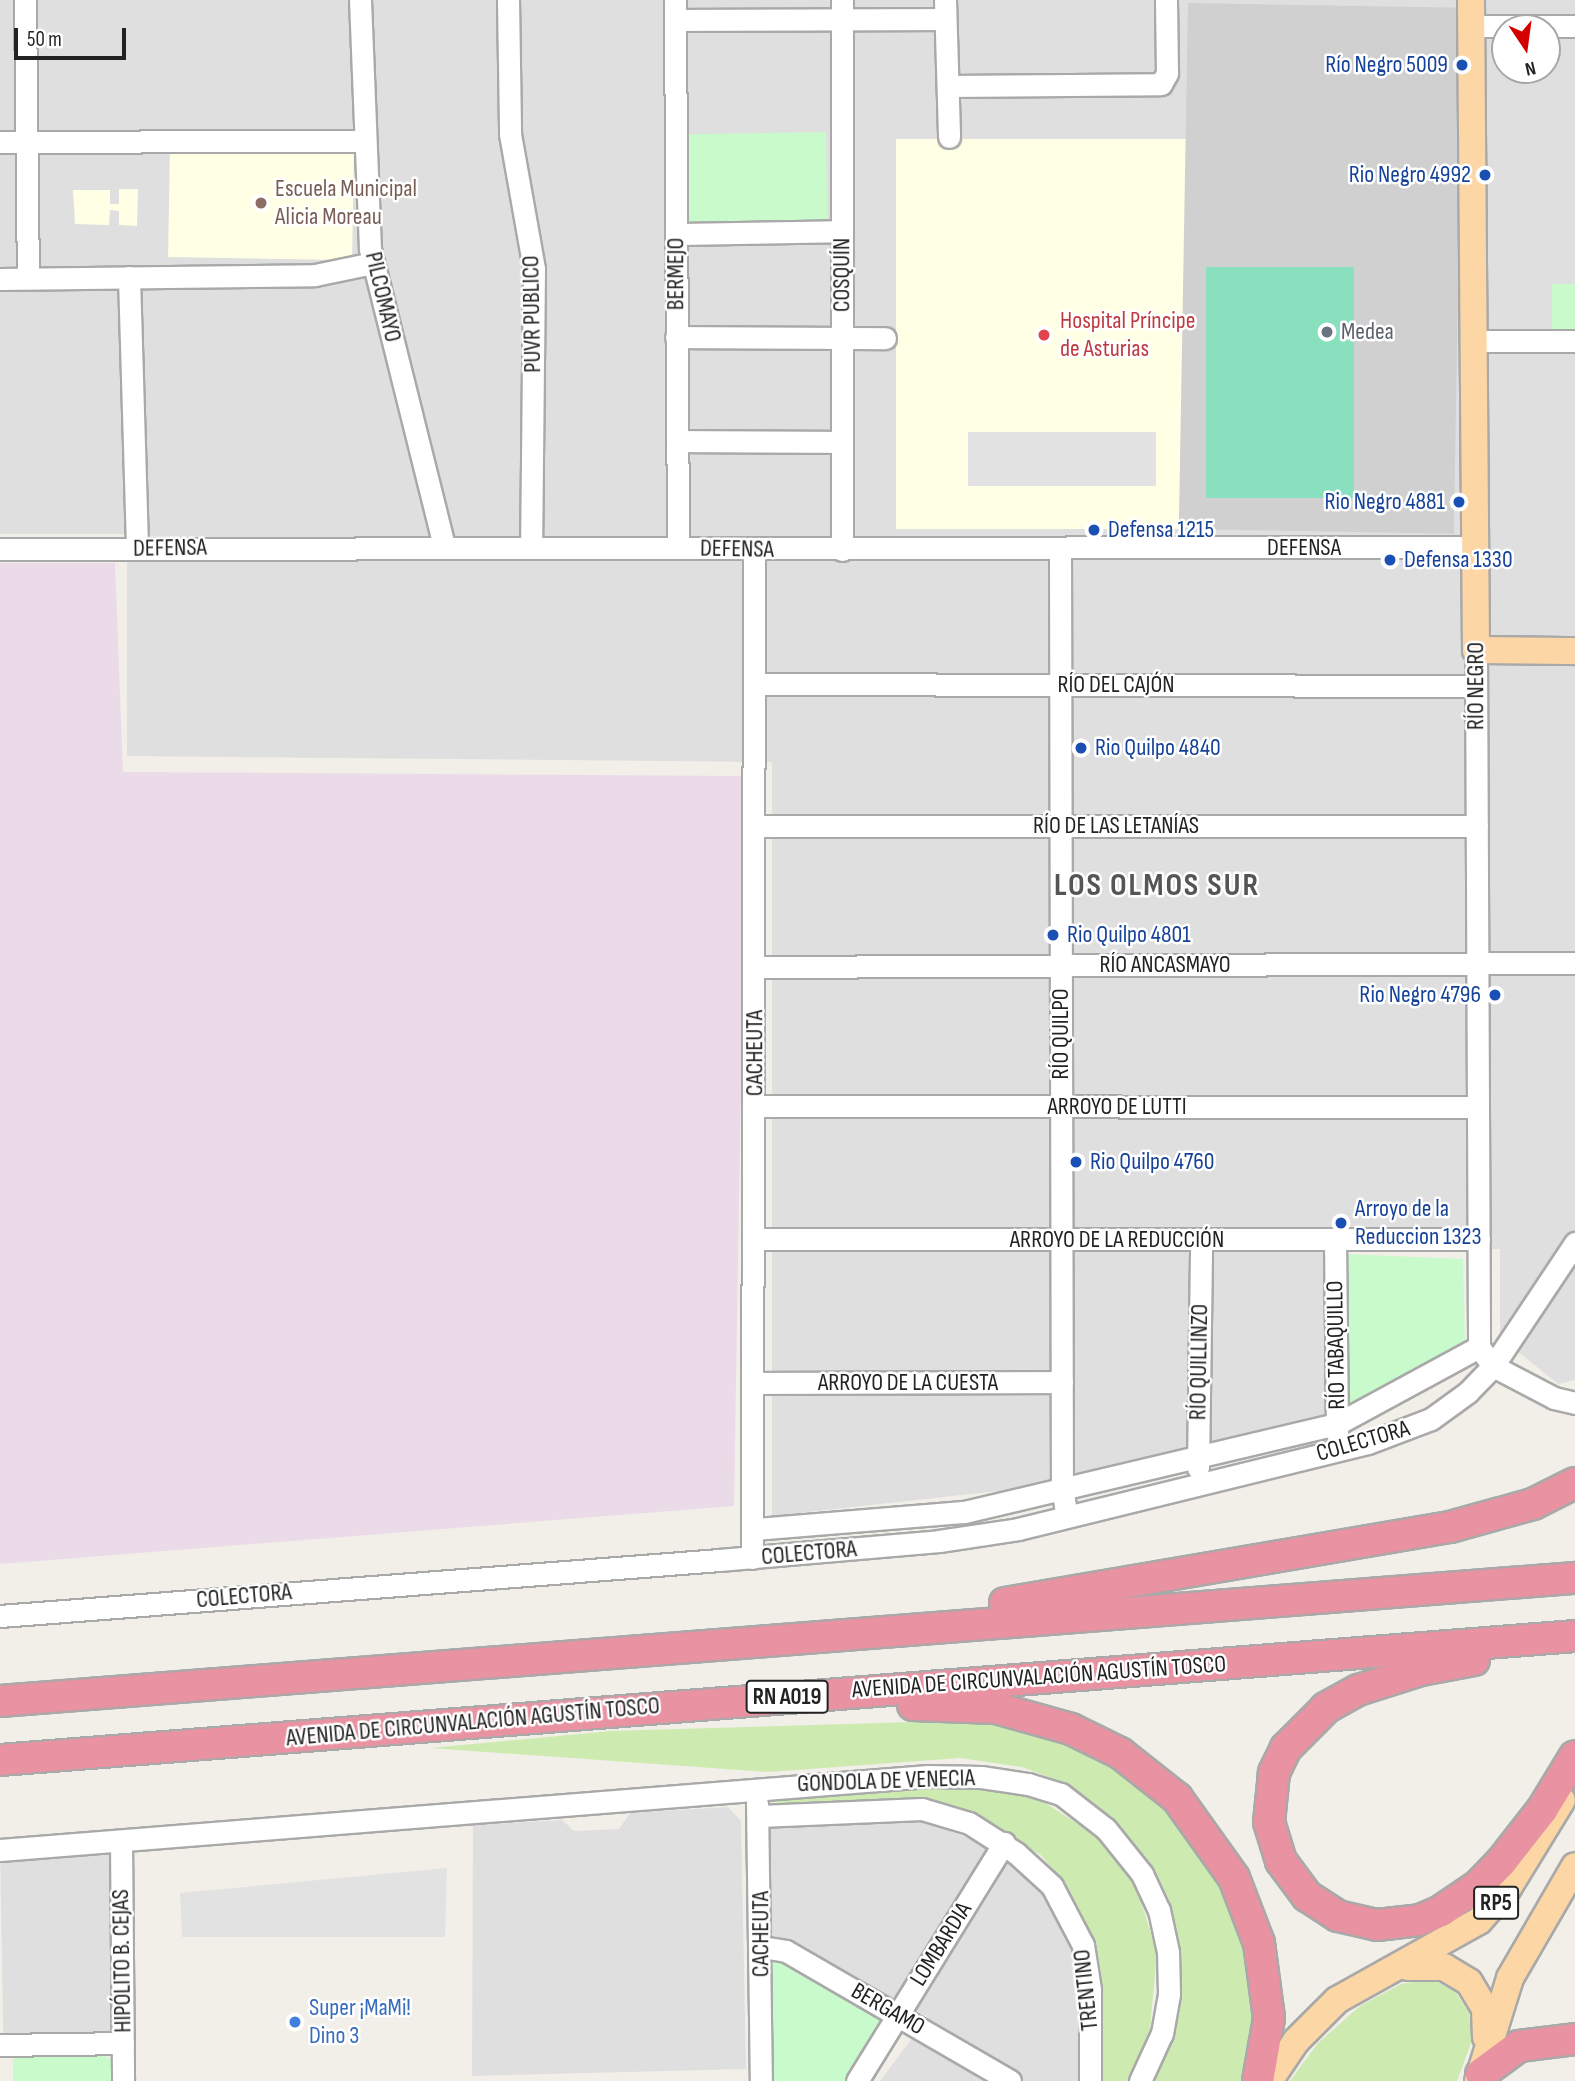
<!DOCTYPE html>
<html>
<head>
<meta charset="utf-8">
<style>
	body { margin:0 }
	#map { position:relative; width:1575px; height:2081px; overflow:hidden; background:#f2efe9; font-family:"Sofia Sans Condensed",sans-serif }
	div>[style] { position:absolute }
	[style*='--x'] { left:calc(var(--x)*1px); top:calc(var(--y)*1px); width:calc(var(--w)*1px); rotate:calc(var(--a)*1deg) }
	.residential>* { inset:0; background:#e0dfdf; transform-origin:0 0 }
	.industrial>* { inset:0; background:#ebdbe8 }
	.education>* { inset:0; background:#ffffe5; transform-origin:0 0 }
	.religious>* { inset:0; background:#d0d0d0; transform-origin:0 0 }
	.grass>* { inset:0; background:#cdebb0 }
	.park>* { inset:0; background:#c8facc; transform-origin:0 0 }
	.pitch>* { inset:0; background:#88e0be; transform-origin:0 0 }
	.parking>* { inset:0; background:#e2e2e2; transform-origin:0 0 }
	.roads { filter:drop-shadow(2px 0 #a9a9a9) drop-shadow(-2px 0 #a9a9a9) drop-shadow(0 2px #a9a9a9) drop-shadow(0 -2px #a9a9a9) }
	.minor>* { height:21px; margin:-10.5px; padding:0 10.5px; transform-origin:10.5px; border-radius:10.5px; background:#fff }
	.major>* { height:26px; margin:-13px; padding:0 13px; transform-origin:13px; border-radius:13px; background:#fcd6a4 }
	.highway>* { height:30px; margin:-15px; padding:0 15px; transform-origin:15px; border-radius:15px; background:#e892a2 }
	.dots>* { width:19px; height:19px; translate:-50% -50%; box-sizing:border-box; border:4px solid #fff; border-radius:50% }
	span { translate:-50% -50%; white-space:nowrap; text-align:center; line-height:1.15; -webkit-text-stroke:5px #fff; paint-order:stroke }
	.shield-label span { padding:2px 5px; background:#fff; border:2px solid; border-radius:5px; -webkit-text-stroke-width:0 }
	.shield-label { font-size:23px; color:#222; font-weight:700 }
	.transit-label { font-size:24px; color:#164399 }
	.right { translate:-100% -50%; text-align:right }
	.left { translate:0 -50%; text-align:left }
	.education-label { font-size:24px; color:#785e54 }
	.street-label { font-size:24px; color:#222 }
	.health-label { font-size:24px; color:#be3a42 }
	.worship-label { font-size:24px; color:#5b616d }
	.shop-label { font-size:24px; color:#366cbe }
	.district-label { font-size:32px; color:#555; font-weight:700; letter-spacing:2px }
	.north { position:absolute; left:1491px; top:14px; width:70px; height:70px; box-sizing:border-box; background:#fff; border:2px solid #a7a7a7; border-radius:50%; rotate:167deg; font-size:19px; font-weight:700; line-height:28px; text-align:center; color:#222 }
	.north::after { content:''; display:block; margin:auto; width:24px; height:32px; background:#d40000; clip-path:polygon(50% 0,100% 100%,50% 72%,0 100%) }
	.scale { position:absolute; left:14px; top:28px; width:112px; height:32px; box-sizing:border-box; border:4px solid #222; border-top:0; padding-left:9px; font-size:21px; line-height:24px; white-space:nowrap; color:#222; -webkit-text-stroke:5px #fff; paint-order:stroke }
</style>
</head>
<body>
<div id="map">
	<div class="residential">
		<i style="clip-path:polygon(evenodd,0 0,1575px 0,1575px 1380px,1558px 1384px,1500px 1337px,1500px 1249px,1328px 1250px,1330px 1413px,1025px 1488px,772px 1516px,772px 762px,127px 756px,127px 534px,0 534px,0 0,1505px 28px,1547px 28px,1547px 70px,1505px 70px,1505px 28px)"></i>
		<i style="clip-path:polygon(728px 1807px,741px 1821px,746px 2069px,472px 2076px,473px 1825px,562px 1820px,574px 1831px,619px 1829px,630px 1813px)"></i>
		<i style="clip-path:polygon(886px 1818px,927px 1822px,972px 1840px,1015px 1863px,1048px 1894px,1071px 1941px,1083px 1998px,1078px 2081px,880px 2081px,928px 2017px,767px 1936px,770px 1824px)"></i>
		<i style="left:116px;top:1846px;width:193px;height:116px;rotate:89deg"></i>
	</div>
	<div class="industrial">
		<i style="clip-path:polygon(0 563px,115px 563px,123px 772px,746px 776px,734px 1506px,0 1564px)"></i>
	</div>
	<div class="education">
		<i style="left:1187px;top:139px;width:390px;height:291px;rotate:90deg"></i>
		<i style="left:170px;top:147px;width:184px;height:110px;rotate:1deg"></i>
		<i style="clip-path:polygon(119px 189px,138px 189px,137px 226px,119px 225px,119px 211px,110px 210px,109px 225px,75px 224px,73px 190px,110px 190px,110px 204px,119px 204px)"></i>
	</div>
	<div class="religious">
		<i style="left:1188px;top:3px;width:275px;height:526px;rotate:1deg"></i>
	</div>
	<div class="grass">
		<i style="clip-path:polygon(981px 1720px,1020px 1723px,1093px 1753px,1170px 1808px,1220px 1873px,1259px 1983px,1249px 2081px,1147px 2081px,1177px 2008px,1178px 1941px,1170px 1902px,1152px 1865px,1114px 1822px,1065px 1783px,1022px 1767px,960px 1758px,768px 1772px,430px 1748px,611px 1731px)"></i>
		<i style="clip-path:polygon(946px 1786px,1000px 1788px,1042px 1801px,1111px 1845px,1134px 1879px,1157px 1953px,1150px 2029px,1127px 2081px,1098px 2081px,1101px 1972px,1093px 1941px,1069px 1889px,1041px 1855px,985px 1824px,778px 1810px,777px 1795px)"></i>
		<i style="clip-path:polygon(1431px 1979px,1455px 1991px,1469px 2013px,1472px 2040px,1457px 2081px,1290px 2081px,1318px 2043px,1360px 2006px,1401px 1984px)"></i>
	</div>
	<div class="park">
		<i style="left:826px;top:132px;width:95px;height:145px;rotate:89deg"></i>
		<i style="left:1552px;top:284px;width:23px;height:48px"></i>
		<i style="clip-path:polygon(1346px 1254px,1463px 1259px,1465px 1343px,1350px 1404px)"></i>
		<i style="clip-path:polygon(784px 1958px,887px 2020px,849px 2081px,768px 2081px,767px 1971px,771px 1963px)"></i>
		<i style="clip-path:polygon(103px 2055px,118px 2065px,118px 2081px,13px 2081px,13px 2056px)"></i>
	</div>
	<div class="pitch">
		<i style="left:1206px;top:267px;width:148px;height:231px"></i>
	</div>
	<div class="parking">
		<i style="left:1156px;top:432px;width:54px;height:188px;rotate:90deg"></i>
		<i style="clip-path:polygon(447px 1868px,445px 1937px,182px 1937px,180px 1893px)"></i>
	</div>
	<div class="roads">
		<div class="minor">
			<i style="--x:25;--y:0;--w:278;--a:89.4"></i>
			<i style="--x:360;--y:0;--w:249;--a:87.7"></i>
			<i style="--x:370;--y:249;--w:306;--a:76"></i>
			<i style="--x:508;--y:0;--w:134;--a:89.1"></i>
			<i style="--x:510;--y:134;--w:137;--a:79.9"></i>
			<i style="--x:534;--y:269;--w:278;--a:90.6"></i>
			<i style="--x:675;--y:0;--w:548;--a:89.69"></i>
			<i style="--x:945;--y:0;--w:137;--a:88.3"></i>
			<i style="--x:675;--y:20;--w:270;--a:-0.2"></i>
			<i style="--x:1471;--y:26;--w:104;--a:0"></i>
			<i style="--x:949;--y:86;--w:212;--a:-0.5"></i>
			<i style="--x:1161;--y:84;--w:13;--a:-61"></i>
			<i style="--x:1167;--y:73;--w:73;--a:-90.8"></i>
			<i style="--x:0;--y:142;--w:363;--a:-0.2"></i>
			<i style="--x:676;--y:234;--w:166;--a:-1"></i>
			<i style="--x:129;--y:277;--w:272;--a:88.3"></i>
			<i style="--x:0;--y:279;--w:315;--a:-0.7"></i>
			<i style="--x:315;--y:275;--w:59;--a:-11.7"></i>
			<i style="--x:676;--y:337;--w:209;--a:0.3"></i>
			<i style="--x:1472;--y:341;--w:103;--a:0"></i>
			<i style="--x:677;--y:441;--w:165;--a:0.3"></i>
			<i style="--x:0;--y:549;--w:1474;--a:-0.08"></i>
			<i style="--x:1060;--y:549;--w:938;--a:89.88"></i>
			<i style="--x:1062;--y:1487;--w:30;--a:81"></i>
			<i style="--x:842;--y:550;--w:550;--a:-90"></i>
			<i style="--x:1476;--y:650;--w:697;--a:89.75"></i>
			<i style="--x:1479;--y:1347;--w:24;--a:54"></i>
			<i style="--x:1493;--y:1366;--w:69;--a:27.7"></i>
			<i style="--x:1554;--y:1398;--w:22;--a:13"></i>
			<i style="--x:755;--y:684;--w:721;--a:0.16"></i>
			<i style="--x:755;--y:826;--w:722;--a:0"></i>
			<i style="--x:755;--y:967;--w:820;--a:-0.28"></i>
			<i style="--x:755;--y:1106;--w:723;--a:0.08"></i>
			<i style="--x:755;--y:1239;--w:724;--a:0"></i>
			<i style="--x:1335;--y:1239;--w:195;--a:89.4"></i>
			<i style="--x:755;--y:1383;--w:307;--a:-0.2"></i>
			<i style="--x:1198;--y:1468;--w:229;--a:-89.2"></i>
			<i style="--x:755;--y:1529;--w:210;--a:-4.7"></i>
			<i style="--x:964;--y:1512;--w:383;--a:-13.3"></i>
			<i style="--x:1337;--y:1424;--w:162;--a:-28.5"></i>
			<i style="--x:752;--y:1558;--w:1009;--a:-89.89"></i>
			<i style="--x:0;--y:1616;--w:721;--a:-4.45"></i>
			<i style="--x:719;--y:1560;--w:221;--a:-4.9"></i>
			<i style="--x:939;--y:1541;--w:80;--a:-8.6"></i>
			<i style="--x:1018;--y:1529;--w:360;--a:-13.8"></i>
			<i style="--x:1368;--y:1443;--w:67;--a:-20.9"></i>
			<i style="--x:1431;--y:1419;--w:46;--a:-36.1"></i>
			<i style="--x:1468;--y:1392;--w:36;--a:-46"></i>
			<i style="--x:1493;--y:1366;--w:148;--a:-56.3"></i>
			<i style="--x:757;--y:1803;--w:278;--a:89.2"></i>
			<i style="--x:760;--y:1816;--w:162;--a:-2.5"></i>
			<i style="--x:922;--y:1809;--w:49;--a:16.6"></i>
			<i style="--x:969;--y:1823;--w:56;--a:32.6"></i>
			<i style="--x:1016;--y:1853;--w:49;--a:42.5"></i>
			<i style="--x:1052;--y:1886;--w:67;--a:62.3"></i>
			<i style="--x:1083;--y:1945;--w:45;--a:81"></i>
			<i style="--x:1090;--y:1989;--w:92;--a:90"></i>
			<i style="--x:121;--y:1841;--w:240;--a:89.5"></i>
			<i style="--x:0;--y:1850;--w:931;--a:-4.56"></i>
			<i style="--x:928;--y:1776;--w:53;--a:1.1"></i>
			<i style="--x:981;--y:1777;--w:48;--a:8.5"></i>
			<i style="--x:1028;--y:1784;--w:34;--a:17"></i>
			<i style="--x:1061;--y:1794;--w:57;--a:37.9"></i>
			<i style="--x:1106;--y:1829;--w:58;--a:51.3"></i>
			<i style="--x:1142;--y:1874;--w:40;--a:65"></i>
			<i style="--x:1159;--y:1910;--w:43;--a:77.9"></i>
			<i style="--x:1168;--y:1952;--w:42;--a:88.6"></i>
			<i style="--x:1169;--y:1994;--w:40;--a:100"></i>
			<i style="--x:1162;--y:2033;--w:53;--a:114.6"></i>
			<i style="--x:762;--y:1947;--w:24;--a:9"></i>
			<i style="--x:786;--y:1951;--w:259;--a:30.1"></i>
			<i style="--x:0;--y:2045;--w:123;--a:-0.9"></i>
			<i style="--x:857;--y:2081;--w:280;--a:-58.3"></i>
		</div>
		<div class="major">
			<i style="--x:1471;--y:0;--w:650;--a:89.56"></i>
			<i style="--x:1476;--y:650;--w:99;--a:0.6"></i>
			<i style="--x:1408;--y:1967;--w:36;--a:0"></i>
			<i style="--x:1444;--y:1967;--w:29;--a:31"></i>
			<i style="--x:1469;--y:1982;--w:31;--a:59"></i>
			<i style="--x:1485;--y:2009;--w:28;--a:88"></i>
			<i style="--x:1269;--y:2081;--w:48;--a:-56"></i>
			<i style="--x:1296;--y:2041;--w:58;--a:-45"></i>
			<i style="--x:1337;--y:2000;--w:162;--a:-29.1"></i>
			<i style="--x:1479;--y:1921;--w:44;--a:-48.7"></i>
			<i style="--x:1508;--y:1888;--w:103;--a:-58.5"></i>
			<i style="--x:1478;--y:2081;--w:108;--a:-72.7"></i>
			<i style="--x:1510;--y:1978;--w:129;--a:-59.9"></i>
		</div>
		<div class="highway">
			<i style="--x:1005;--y:1603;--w:451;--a:-9.7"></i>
			<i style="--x:1450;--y:1527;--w:86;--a:-15.5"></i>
			<i style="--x:1533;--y:1504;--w:47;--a:-26.6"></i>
			<i style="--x:1474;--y:1660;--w:54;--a:169.3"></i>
			<i style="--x:1421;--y:1670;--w:66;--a:162.4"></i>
			<i style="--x:1358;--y:1690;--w:37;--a:151"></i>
			<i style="--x:1326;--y:1708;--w:57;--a:135"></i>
			<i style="--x:1286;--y:1748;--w:28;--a:116"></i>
			<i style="--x:1274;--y:1773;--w:49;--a:95.8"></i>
			<i style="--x:1269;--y:1822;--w:41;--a:72.9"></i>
			<i style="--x:1281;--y:1861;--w:44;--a:53.4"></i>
			<i style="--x:1307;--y:1896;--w:37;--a:33"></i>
			<i style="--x:1338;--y:1916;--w:40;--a:13"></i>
			<i style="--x:1377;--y:1925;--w:43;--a:-6.6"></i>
			<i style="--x:1420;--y:1920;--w:23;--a:-23"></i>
			<i style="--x:1441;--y:1911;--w:46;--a:-34.4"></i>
			<i style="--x:1479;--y:1885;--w:33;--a:-46"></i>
			<i style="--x:1502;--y:1861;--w:65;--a:-51.9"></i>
			<i style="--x:1542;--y:1810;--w:63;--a:-58.6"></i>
			<i style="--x:0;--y:1701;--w:1580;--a:-4.47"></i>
			<i style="--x:913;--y:1705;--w:83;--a:2.1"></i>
			<i style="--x:996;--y:1708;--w:78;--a:15.6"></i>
			<i style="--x:1071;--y:1729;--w:55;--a:26.1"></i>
			<i style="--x:1120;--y:1753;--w:73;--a:38.3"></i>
			<i style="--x:1177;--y:1798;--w:98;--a:54.5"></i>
			<i style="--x:1234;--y:1878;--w:70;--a:69"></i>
			<i style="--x:1259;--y:1943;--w:76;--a:82.4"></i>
			<i style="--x:1269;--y:2018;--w:64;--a:99.9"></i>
			<i style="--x:0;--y:1760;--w:1580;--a:-4.5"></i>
			<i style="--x:1481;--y:2074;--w:47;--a:-36.4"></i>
			<i style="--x:1519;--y:2046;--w:56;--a:-7.1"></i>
		</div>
	</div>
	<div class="dots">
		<i style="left:1462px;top:65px;background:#1a4fb4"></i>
		<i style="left:1485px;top:175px;background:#1a4fb4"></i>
		<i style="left:261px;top:203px;background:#8d6e63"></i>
		<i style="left:1327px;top:332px;background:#6b7280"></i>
		<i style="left:1044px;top:335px;background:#e0444e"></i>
		<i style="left:1459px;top:502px;background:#1a4fb4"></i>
		<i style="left:1094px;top:530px;background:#1a4fb4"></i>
		<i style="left:1390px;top:560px;background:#1a4fb4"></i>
		<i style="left:1081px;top:748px;background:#1a4fb4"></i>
		<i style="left:1053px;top:935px;background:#1a4fb4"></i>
		<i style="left:1495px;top:995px;background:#1a4fb4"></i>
		<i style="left:1076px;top:1162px;background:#1a4fb4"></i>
		<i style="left:1341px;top:1223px;background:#1a4fb4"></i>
		<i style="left:295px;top:2022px;background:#3f7fe0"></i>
	</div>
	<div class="shield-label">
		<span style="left:787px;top:1697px">RN A019</span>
		<span style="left:1496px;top:1903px">RP5</span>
	</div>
	<div class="transit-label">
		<span class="right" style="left:1448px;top:65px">Río Negro 5009</span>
		<span class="right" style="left:1471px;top:175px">Rio Negro 4992</span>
		<span class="right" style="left:1445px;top:502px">Rio Negro 4881</span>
		<span class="left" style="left:1108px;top:530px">Defensa 1215</span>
		<span class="left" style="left:1404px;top:560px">Defensa 1330</span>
		<span class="left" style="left:1095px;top:748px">Rio Quilpo 4840</span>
		<span class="left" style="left:1067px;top:935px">Rio Quilpo 4801</span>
		<span class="right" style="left:1481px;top:995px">Rio Negro 4796</span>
		<span class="left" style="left:1090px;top:1162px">Rio Quilpo 4760</span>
		<span class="left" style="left:1355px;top:1223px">Arroyo de la<br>Reduccion 1323</span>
	</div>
	<div class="education-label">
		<span class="left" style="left:275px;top:203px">Escuela Municipal<br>Alicia Moreau</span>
	</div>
	<div class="street-label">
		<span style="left:676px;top:274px;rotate:-90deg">BERMEJO</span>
		<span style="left:842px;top:275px;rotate:-90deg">COSQUÍN</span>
		<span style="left:383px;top:297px;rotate:77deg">PILCOMAYO</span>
		<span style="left:532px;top:314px;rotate:-91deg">PUVR PUBLICO</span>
		<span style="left:170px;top:548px;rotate:-1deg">DEFENSA</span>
		<span style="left:1304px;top:548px">DEFENSA</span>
		<span style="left:737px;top:549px;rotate:1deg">DEFENSA</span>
		<span style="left:1116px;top:685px">RÍO DEL CAJÓN</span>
		<span style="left:1476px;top:686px;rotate:-90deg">RÍO NEGRO</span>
		<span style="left:1116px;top:826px">RÍO DE LAS LETANÍAS</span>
		<span style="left:1165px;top:965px">RÍO ANCASMAYO</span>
		<span style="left:1061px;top:1034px;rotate:-90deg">RÍO QUILPO</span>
		<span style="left:755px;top:1053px;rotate:-90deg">CACHEUTA</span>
		<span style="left:1117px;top:1107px">ARROYO DE LUTTI</span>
		<span style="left:1117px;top:1240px">ARROYO DE LA REDUCCIÓN</span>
		<span style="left:1336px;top:1345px;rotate:-91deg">RÍO TABAQUILLO</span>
		<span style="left:1199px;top:1362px;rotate:-89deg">RÍO QUILLINZO</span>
		<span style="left:908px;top:1383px">ARROYO DE LA CUESTA</span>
		<span style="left:1363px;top:1441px;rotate:-16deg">COLECTORA</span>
		<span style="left:809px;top:1553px;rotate:-5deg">COLECTORA</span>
		<span style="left:244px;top:1596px;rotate:-5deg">COLECTORA</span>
		<span style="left:1039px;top:1677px;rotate:-4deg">AVENIDA DE CIRCUNVALACIÓN AGUSTÍN TOSCO</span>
		<span style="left:473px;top:1722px;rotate:-5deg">AVENIDA DE CIRCUNVALACIÓN AGUSTÍN TOSCO</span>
		<span style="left:886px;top:1781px;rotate:-2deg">GONDOLA DE VENECIA</span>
		<span style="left:761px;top:1934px;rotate:-90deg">CACHEUTA</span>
		<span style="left:941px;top:1944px;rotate:-58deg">LOMBARDIA</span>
		<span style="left:122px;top:1961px;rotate:-91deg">HIPÓLITO B. CEJAS</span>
		<span style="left:1086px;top:1990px;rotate:-96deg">TRENTINO</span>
		<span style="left:888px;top:2009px;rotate:30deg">BERGAMO</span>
	</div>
	<div class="health-label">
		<span class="left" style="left:1060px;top:335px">Hospital Príncipe<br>de Asturias</span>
	</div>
	<div class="worship-label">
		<span class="left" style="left:1341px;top:332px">Medea</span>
	</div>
	<div class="shop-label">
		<span class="left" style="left:309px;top:2022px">Super ¡MaMi!<br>Dino 3</span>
	</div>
	<div class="district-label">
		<span style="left:1157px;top:886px">LOS OLMOS SUR</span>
	</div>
	<div class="north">N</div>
	<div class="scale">50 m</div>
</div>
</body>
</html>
